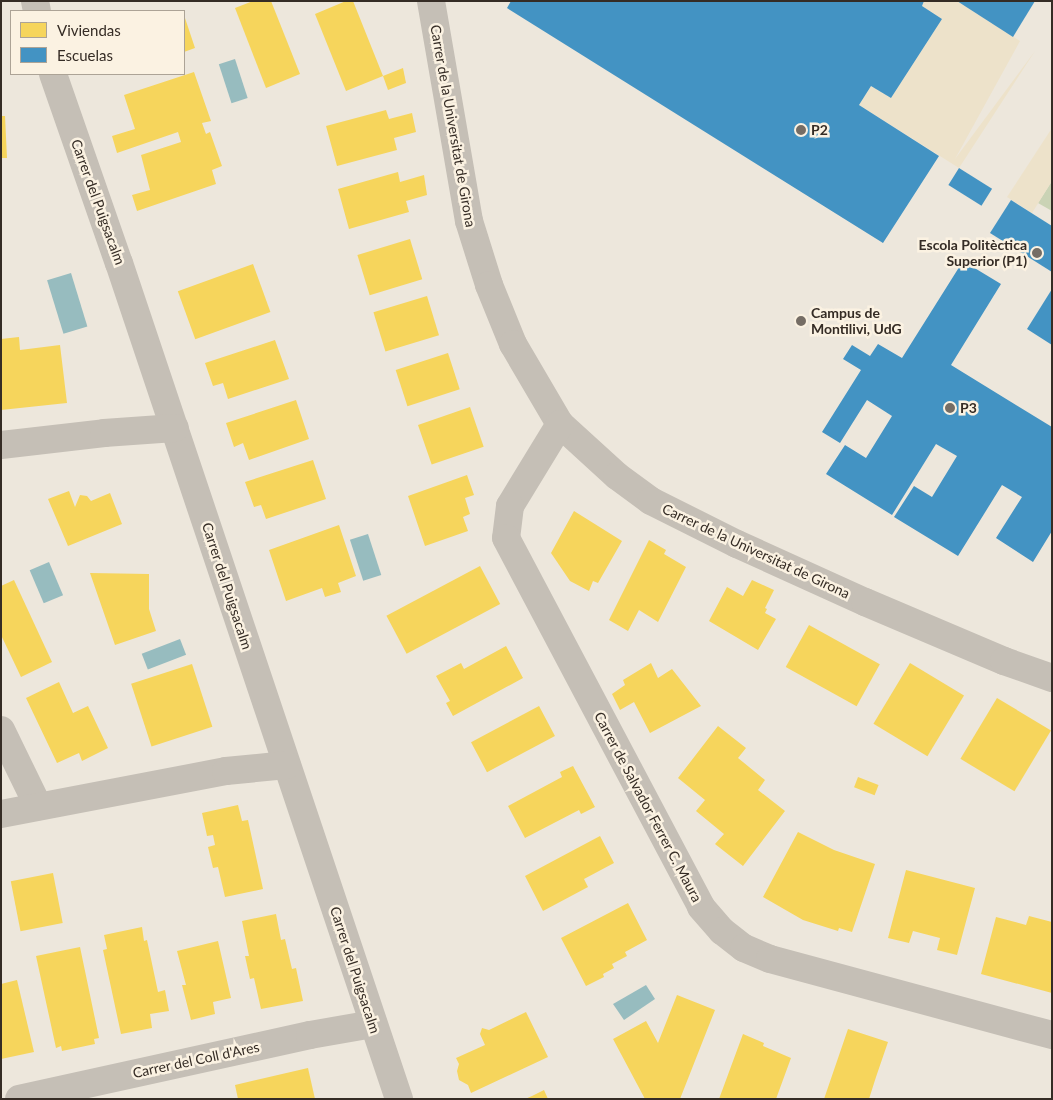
<!DOCTYPE html>
<html>
<head>
<meta charset="utf-8">
<style>
	body { margin:0 }
	#map { position:relative; width:1053px; height:1100px; overflow:hidden; background:#ede7dc; font-family:Lato,sans-serif }
	div>[style] { position:absolute }
	[style*='--x'] { left:calc(var(--x)*1px); top:calc(var(--y)*1px); width:calc(var(--w)*1px); rotate:calc(var(--a)*1deg) }
	.green>* { inset:0; background:#cad3b5 }
	.plaza>* { inset:0; background:#ede2ca }
	.water>* { inset:0; background:#97bcbf; transform-origin:0 0 }
	.homes>* { inset:0; background:#f6d55c; transform-origin:0 0 }
	.schools>* { inset:0; background:#4393c3; transform-origin:0 0 }
	.street>* { height:28px; margin:-14px; padding:0 14px; transform-origin:14px; border-radius:14px; background:#c5bfb6 }
	.dots>* { width:14px; height:14px; translate:-50% -50%; box-sizing:border-box; border:2px solid #fbf2e2; border-radius:50% }
	span { translate:-50% -50%; white-space:nowrap; text-align:center; line-height:1.15; -webkit-text-stroke:5px #fbf2e2; paint-order:stroke }
	.street-label { font-size:14px; color:#352c25 }
	.poi-label { font-size:14px; color:#352c25; font-weight:700 }
	.left { translate:0 -50%; text-align:left }
	.right { translate:-100% -50%; text-align:right }
	.frame { position:absolute; inset:0; border:2px solid #352c25; pointer-events:none }
	.legend { position:absolute; left:10px; top:10px; width:175px; height:65px; box-sizing:border-box; background:#fbf2e2; border:1px solid #aca396; margin:0; padding:6px 9px; list-style:none; font-size:15px; color:#352c25 }
	.legend li { display:flex; align-items:center; gap:10px; height:25px }
	.legend b { width:25px; border:1px solid #aca396 }
</style>
</head>
<body>
<div id="map">
	<div class="green">
		<i style="clip-path:polygon(1052px 181px,1052px 211px,1038px 203px)"></i>
	</div>
	<div class="plaza">
		<i style="clip-path:polygon(924px 1px,957px 1px,1020px 41px,955px 159px,1035px 51px,959px 168px,859px 105px,871px 86px,891px 98px,942px 19px,922px 6px)"></i>
		<i style="clip-path:polygon(1052px 128px,1052px 181px,1032px 213px,1007px 197px)"></i>
	</div>
	<div class="water">
		<i style="left:235px;top:59px;width:41px;height:17px;rotate:72deg"></i>
		<i style="left:71px;top:273px;width:56px;height:25px;rotate:73deg"></i>
		<i style="left:368px;top:534px;width:43px;height:19px;rotate:72deg"></i>
		<i style="left:49px;top:562px;width:36px;height:21px;rotate:67deg"></i>
		<i style="left:180px;top:639px;width:17px;height:41px;rotate:69deg"></i>
		<i style="clip-path:polygon(646px 985px,655px 999px,624px 1020px,613px 1004px)"></i>
	</div>
	<div class="homes">
		<i style="clip-path:polygon(253px 1px,271px 1px,300px 74px,266px 88px,235px 8px)"></i>
		<i style="clip-path:polygon(346px 1px,353px 1px,383px 76px,346px 91px,315px 14px)"></i>
		<i style="clip-path:polygon(184px 15px,195px 48px,184px 52px)"></i>
		<i style="clip-path:polygon(403px 68px,406px 83px,388px 90px,383px 76px)"></i>
		<i style="clip-path:polygon(194px 72px,211px 121px,202px 123px,206px 134px,210px 132px,222px 166px,212px 170px,216px 184px,137px 211px,132px 195px,150px 190px,141px 155px,181px 142px,178px 132px,117px 153px,112px 136px,135px 129px,124px 95px)"></i>
		<i style="clip-path:polygon(386px 110px,389px 119px,412px 113px,416px 132px,394px 138px,397px 150px,337px 166px,326px 126px)"></i>
		<i style="clip-path:polygon(1px 116px,5px 116px,7px 158px,1px 158px)"></i>
		<i style="clip-path:polygon(398px 172px,400px 182px,424px 175px,427px 195px,406px 201px,409px 212px,349px 229px,338px 189px)"></i>
		<i style="left:410px;top:239px;width:42px;height:55px;rotate:73deg"></i>
		<i style="left:253px;top:264px;width:51px;height:80px;rotate:70deg"></i>
		<i style="left:427px;top:296px;width:41px;height:56px;rotate:73deg"></i>
		<i style="clip-path:polygon(19px 337px,20px 350px,60px 345px,67px 403px,1px 410px,1px 339px)"></i>
		<i style="clip-path:polygon(275px 340px,289px 379px,228px 399px,223px 383px,213px 386px,205px 363px)"></i>
		<i style="left:448px;top:353px;width:38px;height:55px;rotate:72deg"></i>
		<i style="clip-path:polygon(296px 400px,309px 439px,249px 460px,243px 443px,234px 447px,226px 423px)"></i>
		<i style="left:470px;top:407px;width:42px;height:55px;rotate:71deg"></i>
		<i style="clip-path:polygon(313px 460px,326px 499px,266px 519px,261px 505px,254px 507px,245px 482px)"></i>
		<i style="clip-path:polygon(467px 475px,474px 495px,465px 498px,470px 514px,463px 517px,468px 531px,425px 546px,408px 496px)"></i>
		<i style="clip-path:polygon(69px 491px,75px 507px,80px 495px,87px 496px,91px 501px,110px 493px,122px 524px,68px 546px,48px 499px)"></i>
		<i style="clip-path:polygon(574px 511px,622px 541px,598px 583px,593px 581px,589px 591px,570px 581px,551px 553px)"></i>
		<i style="clip-path:polygon(339px 525px,356px 576px,338px 583px,341px 592px,325px 597px,322px 588px,286px 601px,269px 550px)"></i>
		<i style="clip-path:polygon(649px 540px,666px 550px,664px 554px,686px 567px,658px 622px,639px 610px,628px 631px,609px 620px)"></i>
		<i style="left:480px;top:566px;width:43px;height:106px;rotate:62deg"></i>
		<i style="clip-path:polygon(90px 573px,149px 574px,149px 609px,156px 631px,115px 645px)"></i>
		<i style="clip-path:polygon(14px 580px,52px 662px,21px 677px,1px 635px,1px 586px)"></i>
		<i style="clip-path:polygon(752px 580px,774px 590px,765px 608px,767px 609px,765px 613px,776px 619px,758px 650px,709px 621px,727px 587px,743px 596px)"></i>
		<i style="left:809px;top:625px;width:81px;height:48px;rotate:29deg"></i>
		<i style="clip-path:polygon(506px 646px,523px 678px,453px 716px,446px 703px,450px 701px,436px 676px,461px 663px,464px 669px)"></i>
		<i style="clip-path:polygon(651px 663px,658px 678px,672px 669px,701px 706px,650px 733px,634px 702px,620px 710px,612px 694px,625px 685px,623px 680px)"></i>
		<i style="left:910px;top:663px;width:63px;height:71px;rotate:31deg"></i>
		<i style="left:192px;top:664px;width:66px;height:64px;rotate:72deg"></i>
		<i style="clip-path:polygon(59px 682px,73px 713px,88px 706px,108px 748px,82px 761px,79px 753px,57px 763px,26px 698px)"></i>
		<i style="left:997px;top:698px;width:63px;height:71px;rotate:31deg"></i>
		<i style="left:539px;top:706px;width:34px;height:77px;rotate:62deg"></i>
		<i style="clip-path:polygon(718px 726px,746px 748px,738px 758px,765px 780px,758px 790px,785px 811px,743px 866px,715px 844px,724px 834px,696px 811px,705px 800px,678px 778px)"></i>
		<i style="clip-path:polygon(573px 766px,595px 807px,581px 814px,579px 810px,525px 838px,508px 806px,562px 777px,560px 772px)"></i>
		<i style="left:858px;top:777px;width:22px;height:11px;rotate:21deg"></i>
		<i style="clip-path:polygon(238px 805px,242px 821px,248px 820px,263px 889px,225px 897px,218px 867px,213px 868px,208px 847px,215px 845px,213px 835px,207px 836px,202px 813px)"></i>
		<i style="clip-path:polygon(798px 832px,834px 850px,875px 864px,852px 932px,839px 928px,838px 931px,803px 920px,763px 897px)"></i>
		<i style="clip-path:polygon(600px 836px,614px 863px,584px 879px,588px 887px,543px 911px,525px 876px)"></i>
		<i style="clip-path:polygon(906px 870px,975px 888px,957px 955px,937px 950px,940px 938px,913px 931px,909px 943px,888px 938px)"></i>
		<i style="left:53px;top:873px;width:51px;height:43px;rotate:79deg"></i>
		<i style="clip-path:polygon(628px 903px,647px 940px,625px 952px,627px 956px,612px 964px,614px 968px,603px 974px,604px 977px,586px 986px,561px 938px)"></i>
		<i style="clip-path:polygon(276px 914px,281px 940px,285px 939px,292px 969px,296px 968px,303px 1001px,261px 1009px,254px 978px,250px 979px,245px 956px,249px 956px,242px 921px)"></i>
		<i style="clip-path:polygon(1029px 916px,1052px 922px,1052px 993px,981px 974px,996px 917px,1026px 925px)"></i>
		<i style="clip-path:polygon(142px 927px,144px 941px,147px 940px,158px 992px,165px 990px,169px 1011px,150px 1014px,152px 1028px,121px 1034px,103px 950px,107px 949px,104px 935px)"></i>
		<i style="clip-path:polygon(218px 941px,231px 998px,213px 1002px,215px 1014px,191px 1020px,182px 985px,186px 985px,177px 951px)"></i>
		<i style="clip-path:polygon(80px 947px,99px 1038px,94px 1039px,95px 1044px,62px 1051px,61px 1046px,56px 1048px,36px 956px)"></i>
		<i style="clip-path:polygon(17px 980px,34px 1052px,1px 1059px,1px 984px)"></i>
		<i style="clip-path:polygon(677px 995px,715px 1010px,680px 1099px,645px 1099px,613px 1039px,646px 1021px,658px 1043px)"></i>
		<i style="clip-path:polygon(526px 1012px,548px 1057px,471px 1093px,468px 1085px,459px 1080px,457px 1071px,459px 1064px,456px 1058px,485px 1045px,480px 1034px,482px 1028px,489px 1030px)"></i>
		<i style="clip-path:polygon(848px 1029px,888px 1042px,876px 1077px,869px 1099px,824px 1099px)"></i>
		<i style="clip-path:polygon(743px 1034px,764px 1043px,763px 1046px,791px 1058px,776px 1099px,719px 1099px)"></i>
		<i style="clip-path:polygon(308px 1068px,315px 1099px,238px 1099px,235px 1085px)"></i>
		<i style="clip-path:polygon(544px 1090px,548px 1099px,525px 1099px,532px 1096px)"></i>
	</div>
	<div class="schools">
		<i style="clip-path:polygon(511px 1px,924px 1px,922px 6px,942px 19px,891px 98px,871px 86px,859px 105px,939px 156px,883px 243px,507px 8px)"></i>
		<i style="clip-path:polygon(957px 1px,1035px 1px,1013px 37px)"></i>
		<i style="left:959px;top:168px;width:39px;height:20px;rotate:32deg"></i>
		<i style="clip-path:polygon(1011px 200px,1052px 226px,1052px 272px,990px 233px)"></i>
		<i style="clip-path:polygon(963px 261px,1001px 284px,951px 365px,1052px 427px,1052px 531px,1033px 562px,996px 538px,1022px 497px,1002px 485px,958px 556px,894px 517px,914px 486px,932px 497px,957px 456px,936px 444px,892px 515px,826px 474px,845px 445px,866px 458px,892px 416px,867px 400px,840px 443px,822px 432px,861px 370px,843px 359px,852px 345px,870px 356px,878px 344px,902px 358px)"></i>
		<i style="clip-path:polygon(1052px 289px,1052px 345px,1027px 329px)"></i>
	</div>
	<div class="street">
		<i style="--x:35;--y:1;--w:10;--a:79"></i>
		<i style="--x:431;--y:1;--w:223;--a:80.2"></i>
		<i style="--x:469;--y:221;--w:67;--a:72.6"></i>
		<i style="--x:489;--y:285;--w:64;--a:67.9"></i>
		<i style="--x:513;--y:344;--w:93;--a:59.6"></i>
		<i style="--x:560;--y:424;--w:77;--a:42.4"></i>
		<i style="--x:617;--y:476;--w:42;--a:36.3"></i>
		<i style="--x:651;--y:501;--w:96;--a:26.6"></i>
		<i style="--x:737;--y:544;--w:141;--a:24.4"></i>
		<i style="--x:865;--y:602;--w:151;--a:23"></i>
		<i style="--x:1004;--y:661;--w:51;--a:19.5"></i>
		<i style="--x:53;--y:74;--w:200;--a:70.8"></i>
		<i style="--x:119;--y:263;--w:882;--a:71.48"></i>
		<i style="--x:560;--y:424;--w:96;--a:121.4"></i>
		<i style="--x:510;--y:506;--w:32;--a:97"></i>
		<i style="--x:506;--y:538;--w:417;--a:62.1"></i>
		<i style="--x:701;--y:907;--w:32;--a:49"></i>
		<i style="--x:722;--y:931;--w:28;--a:38"></i>
		<i style="--x:744;--y:948;--w:28;--a:23"></i>
		<i style="--x:770;--y:959;--w:292;--a:15.1"></i>
		<i style="--x:1;--y:445;--w:104;--a:-6.6"></i>
		<i style="--x:104;--y:433;--w:71;--a:-4"></i>
		<i style="--x:1;--y:730;--w:85;--a:64"></i>
		<i style="--x:1;--y:814;--w:229;--a:-10.8"></i>
		<i style="--x:226;--y:771;--w:61;--a:-5.6"></i>
		<i style="--x:19;--y:1099;--w:298;--a:-12.4"></i>
		<i style="--x:310;--y:1035;--w:64;--a:-9.9"></i>
	</div>
	<div class="dots">
		<i style="left:801px;top:130px;background:#756d65"></i>
		<i style="left:1037px;top:253px;background:#756d65"></i>
		<i style="left:801px;top:321px;background:#756d65"></i>
		<i style="left:950px;top:408px;background:#756d65"></i>
	</div>
	<div class="street-label">
		<span style="left:453px;top:126px;rotate:80deg">Carrer de la Universitat de Girona</span>
		<span style="left:98px;top:202px;rotate:70deg">Carrer del Puigsacalm</span>
		<span style="left:756px;top:551px;rotate:25deg">Carrer de la Universitat de Girona</span>
		<span style="left:227px;top:586px;rotate:72deg">Carrer del Puigsacalm</span>
		<span style="left:648px;top:807px;rotate:62deg">Carrer de Salvador Ferrer C. Maura</span>
		<span style="left:355px;top:970px;rotate:72deg">Carrer del Puigsacalm</span>
		<span style="left:196px;top:1060px;rotate:-12deg">Carrer del Coll d'Ares</span>
	</div>
	<div class="poi-label">
		<span class="left" style="left:811px;top:130px">P2</span>
		<span class="right" style="left:1027px;top:253px">Escola Politèctica<br>Superior (P1)</span>
		<span class="left" style="left:811px;top:321px">Campus de<br>Montilivi, UdG</span>
		<span class="left" style="left:960px;top:408px">P3</span>
	</div>
	<div class="frame"></div>
	<ul class="legend">
	<li><b style="height:14px;background:#f6d55c"></b>Viviendas</li>
	<li><b style="height:14px;background:#4393c3"></b>Escuelas</li>
	</ul>
</div>
</body>
</html>
